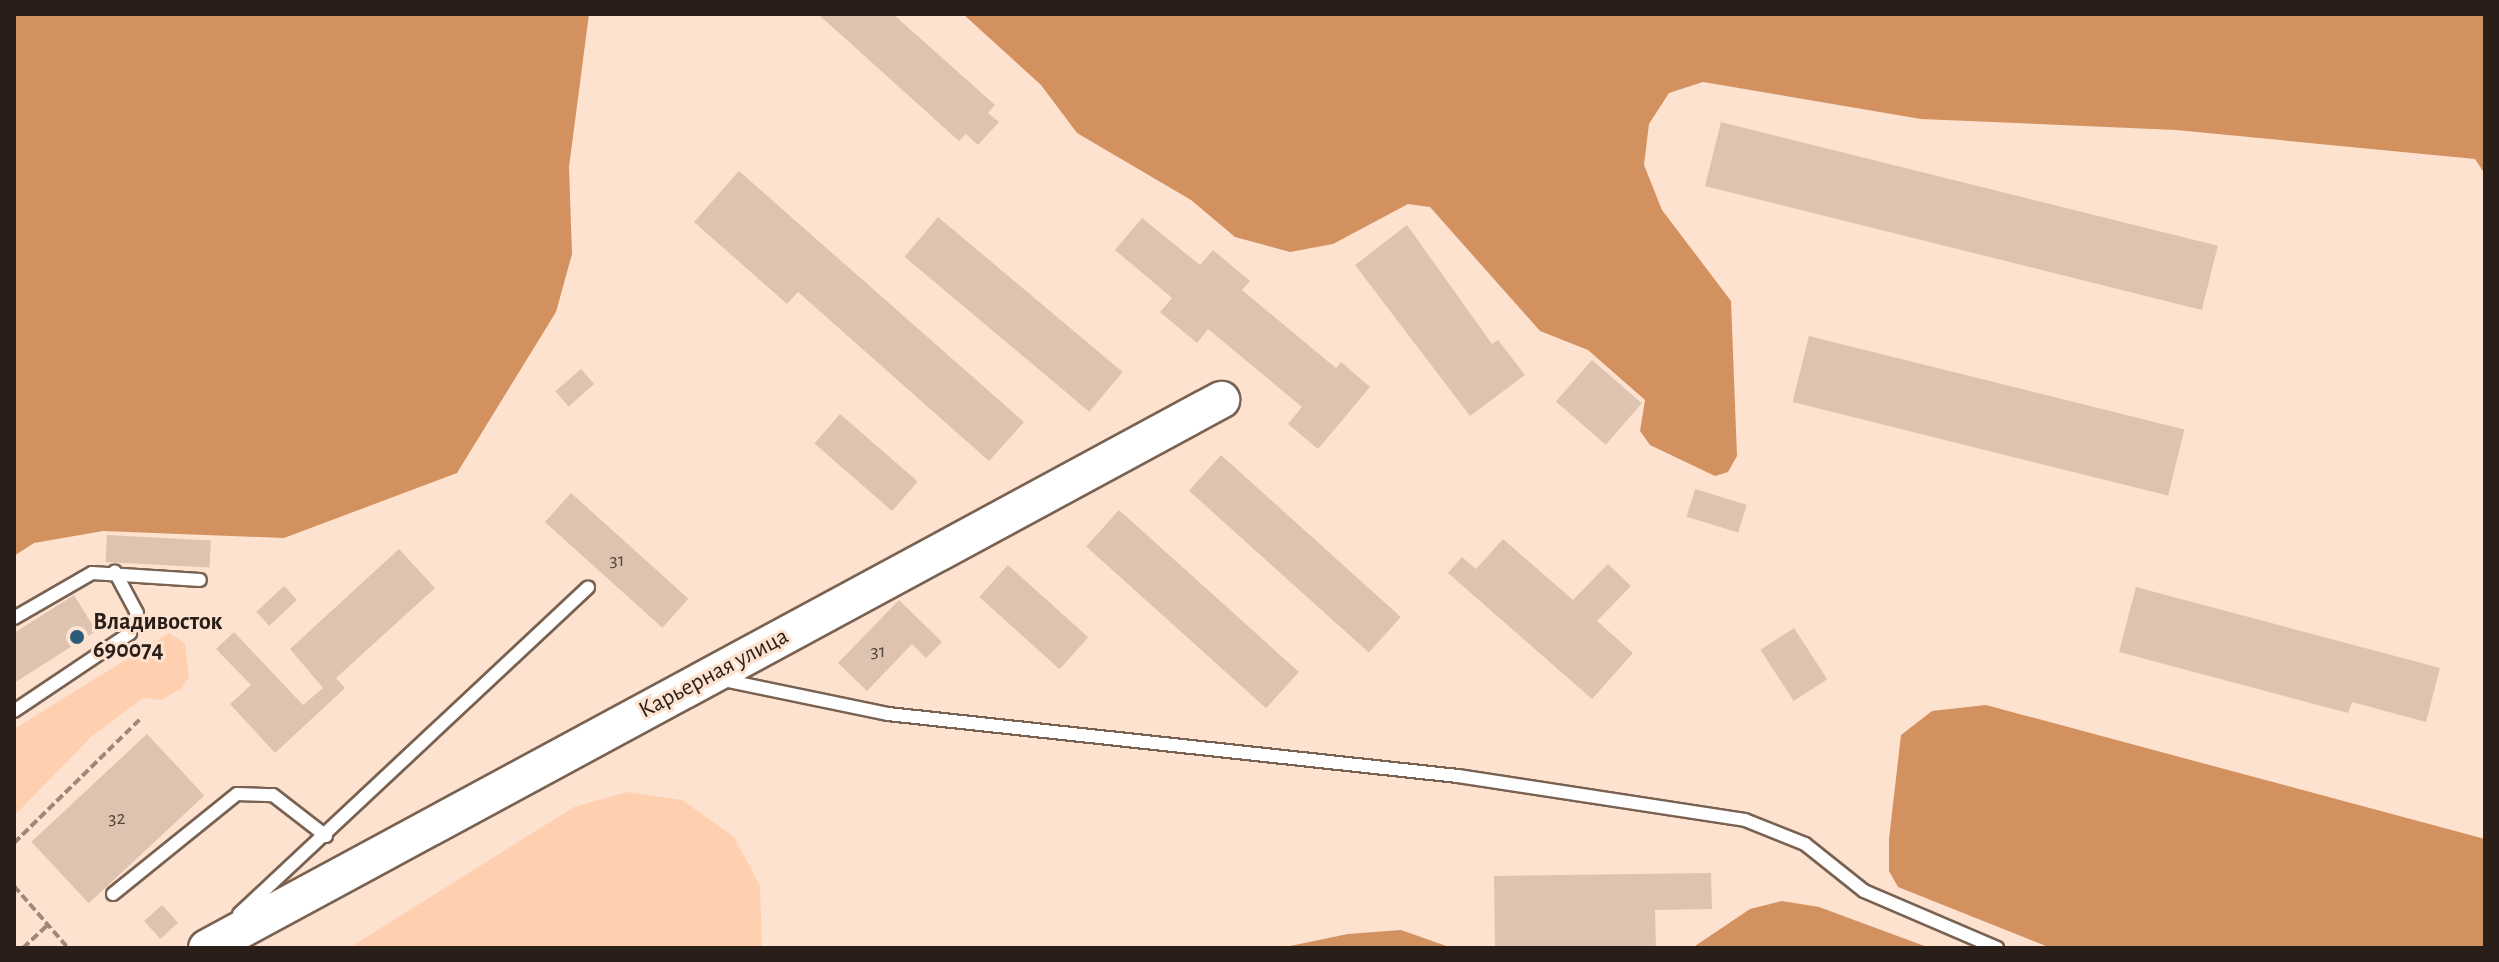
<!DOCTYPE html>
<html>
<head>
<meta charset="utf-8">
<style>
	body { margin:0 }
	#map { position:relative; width:2499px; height:962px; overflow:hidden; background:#fee2d0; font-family:"Alegreya Sans",sans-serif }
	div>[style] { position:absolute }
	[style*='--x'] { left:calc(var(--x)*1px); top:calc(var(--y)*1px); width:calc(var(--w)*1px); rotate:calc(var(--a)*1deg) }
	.green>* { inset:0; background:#ffd0b0 }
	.forest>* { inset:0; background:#d49160 }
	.building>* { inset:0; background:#dec3b1; transform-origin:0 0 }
	.path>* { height:4px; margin-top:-2px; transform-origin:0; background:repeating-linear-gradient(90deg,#9d897c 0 8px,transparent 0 12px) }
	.roads { filter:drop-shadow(2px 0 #796251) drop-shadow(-2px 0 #796251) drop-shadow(0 2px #796251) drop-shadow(0 -2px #796251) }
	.lane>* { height:12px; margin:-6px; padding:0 6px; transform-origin:6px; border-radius:6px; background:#fff }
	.secondary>* { height:36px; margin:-18px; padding:0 18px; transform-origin:18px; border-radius:18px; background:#fff }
	.dots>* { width:22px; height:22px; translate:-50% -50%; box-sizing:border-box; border:4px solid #fee2d0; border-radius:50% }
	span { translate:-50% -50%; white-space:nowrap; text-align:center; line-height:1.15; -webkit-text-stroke:6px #fee2d0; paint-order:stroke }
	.number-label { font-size:20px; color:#56483e }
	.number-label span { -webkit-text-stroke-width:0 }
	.poi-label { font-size:24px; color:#291f18; font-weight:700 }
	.left { translate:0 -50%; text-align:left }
	.street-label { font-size:24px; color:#291f18 }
	.frame { position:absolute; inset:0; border:16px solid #291f18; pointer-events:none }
</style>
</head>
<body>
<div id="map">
	<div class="green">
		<i style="clip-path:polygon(169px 633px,185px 643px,189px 677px,182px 688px,161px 700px,143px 698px,91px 737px,14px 816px,14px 729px)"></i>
		<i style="clip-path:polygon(627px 792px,682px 800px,734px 837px,760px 886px,762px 948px,349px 948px,574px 807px)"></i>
	</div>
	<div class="forest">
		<i style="clip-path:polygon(14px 14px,589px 14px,569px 167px,572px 254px,556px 312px,457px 473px,284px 538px,103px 531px,34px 543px,14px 556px)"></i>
		<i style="clip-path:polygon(963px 14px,2485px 14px,2485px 174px,2475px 159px,2176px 130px,1921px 119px,1703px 82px,1669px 93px,1649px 124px,1644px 165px,1662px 210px,1731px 301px,1737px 456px,1728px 472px,1715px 476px,1650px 445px,1640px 431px,1645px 400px,1588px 350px,1540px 331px,1430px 207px,1408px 204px,1333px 244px,1290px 252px,1235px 237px,1191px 200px,1077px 133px,1041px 85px)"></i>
		<i style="clip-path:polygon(1986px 705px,2485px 839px,2485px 948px,2051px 948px,1898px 887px,1889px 871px,1889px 839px,1901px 735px,1932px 711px)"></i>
		<i style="clip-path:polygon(1782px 901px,1819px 907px,1930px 948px,1692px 948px,1750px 909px)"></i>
		<i style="clip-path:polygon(1401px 930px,1452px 948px,1280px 948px,1348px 934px)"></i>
	</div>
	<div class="building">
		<i style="clip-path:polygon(818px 14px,893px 14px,995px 105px,988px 113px,999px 122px,978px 145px,966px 134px,959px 141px)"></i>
		<i style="left:1721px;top:122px;width:512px;height:66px;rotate:14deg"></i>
		<i style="clip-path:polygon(739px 171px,1024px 422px,989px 461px,798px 292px,787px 304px,694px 222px)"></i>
		<i style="left:938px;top:217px;width:241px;height:52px;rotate:40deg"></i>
		<i style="clip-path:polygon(1142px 218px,1200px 265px,1213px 250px,1250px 281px,1242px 290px,1336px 368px,1341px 362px,1370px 387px,1318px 449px,1288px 424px,1302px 407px,1208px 329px,1197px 343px,1160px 312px,1172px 298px,1115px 250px)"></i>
		<i style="clip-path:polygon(1407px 225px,1492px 344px,1498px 340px,1525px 375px,1470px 416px,1355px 265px)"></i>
		<i style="left:1809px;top:336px;width:387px;height:68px;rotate:14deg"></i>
		<i style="left:1592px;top:360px;width:66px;height:55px;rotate:41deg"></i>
		<i style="left:581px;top:369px;width:20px;height:34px;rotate:49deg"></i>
		<i style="left:840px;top:414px;width:103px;height:39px;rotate:41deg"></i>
		<i style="left:1221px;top:455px;width:242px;height:48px;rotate:42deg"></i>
		<i style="left:1695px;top:489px;width:54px;height:29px;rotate:17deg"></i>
		<i style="left:571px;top:493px;width:158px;height:39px;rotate:42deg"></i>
		<i style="left:1119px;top:510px;width:242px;height:49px;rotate:42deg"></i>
		<i style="left:107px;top:535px;width:104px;height:27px;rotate:3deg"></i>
		<i style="clip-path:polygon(1503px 539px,1573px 600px,1608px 564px,1631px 586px,1597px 621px,1633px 653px,1592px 699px,1448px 573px,1462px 557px,1476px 569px)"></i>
		<i style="clip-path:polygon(399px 549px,435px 588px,336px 678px,345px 688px,275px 753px,230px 704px,251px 685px,216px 649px,234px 632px,303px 705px,323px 688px,290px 649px)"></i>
		<i style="left:1008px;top:565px;width:108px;height:43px;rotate:42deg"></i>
		<i style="left:284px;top:586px;width:19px;height:38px;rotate:47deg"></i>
		<i style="clip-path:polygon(2136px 587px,2440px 668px,2426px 722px,2352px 702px,2348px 713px,2119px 652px)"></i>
		<i style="clip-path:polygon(74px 595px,96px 631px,14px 683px,14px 633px)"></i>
		<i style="clip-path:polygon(899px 600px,942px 642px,926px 658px,912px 644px,867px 691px,838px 663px)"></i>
		<i style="left:1794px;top:628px;width:61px;height:40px;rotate:57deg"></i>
		<i style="left:147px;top:734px;width:84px;height:158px;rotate:47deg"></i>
		<i style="clip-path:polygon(1711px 873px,1712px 909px,1655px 910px,1656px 948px,1495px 948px,1494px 876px)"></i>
		<i style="left:162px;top:905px;width:24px;height:24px;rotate:48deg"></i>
	</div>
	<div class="path">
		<i style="--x:14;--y:843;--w:180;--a:-44.5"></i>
		<i style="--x:14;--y:886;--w:82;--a:48.9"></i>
		<i style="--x:23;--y:948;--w:34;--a:-43"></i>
	</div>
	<div class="roads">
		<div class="lane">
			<i style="--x:14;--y:618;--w:90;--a:-30"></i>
			<i style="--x:92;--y:573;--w:108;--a:3.7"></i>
			<i style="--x:724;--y:680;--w:167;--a:11.7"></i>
			<i style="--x:888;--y:714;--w:573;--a:6.21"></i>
			<i style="--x:1458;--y:776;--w:290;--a:8.7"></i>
			<i style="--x:1745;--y:820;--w:65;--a:21.8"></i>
			<i style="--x:1805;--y:844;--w:75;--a:38.5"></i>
			<i style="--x:1864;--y:891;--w:145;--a:23.2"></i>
			<i style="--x:14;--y:711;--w:140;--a:-33.9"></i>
			<i style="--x:130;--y:633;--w:21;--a:-71"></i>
			<i style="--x:137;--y:613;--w:47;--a:-118.2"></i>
			<i style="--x:113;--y:894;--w:159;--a:-38.9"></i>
			<i style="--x:237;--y:794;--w:36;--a:2"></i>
			<i style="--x:273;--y:795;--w:67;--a:37.7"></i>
			<i style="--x:239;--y:914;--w:478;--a:-43.1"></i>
		</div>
		<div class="secondary">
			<i style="--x:207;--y:948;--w:1153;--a:-28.39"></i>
		</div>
	</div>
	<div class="dots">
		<i style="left:77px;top:637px;background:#2a5d79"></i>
	</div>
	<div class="number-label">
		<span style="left:617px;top:560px">31</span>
		<span style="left:878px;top:651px">31</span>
		<span style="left:117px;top:818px">32</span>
	</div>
	<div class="poi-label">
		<span class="left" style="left:93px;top:637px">Владивосток<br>690074</span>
	</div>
	<div class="street-label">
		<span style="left:714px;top:674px;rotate:-28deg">Карьерная улица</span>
	</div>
	<div class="frame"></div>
</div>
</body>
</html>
